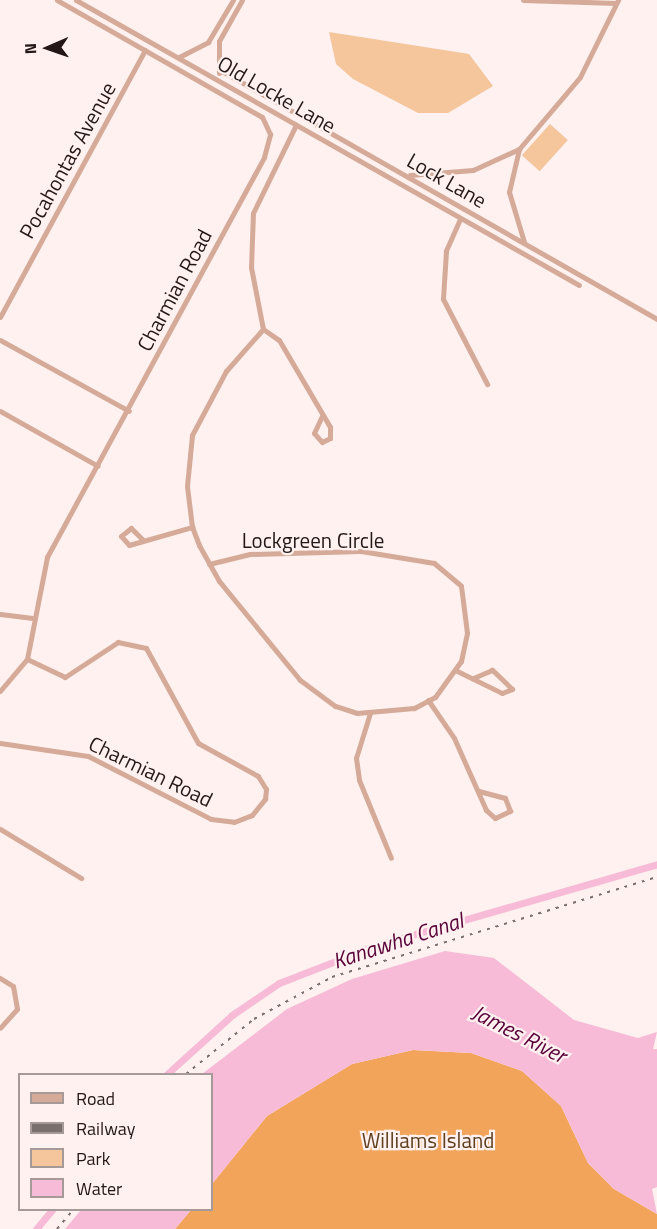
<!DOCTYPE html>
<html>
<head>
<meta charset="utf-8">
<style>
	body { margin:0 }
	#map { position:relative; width:657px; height:1229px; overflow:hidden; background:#fef1ef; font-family:"Titillium Web",sans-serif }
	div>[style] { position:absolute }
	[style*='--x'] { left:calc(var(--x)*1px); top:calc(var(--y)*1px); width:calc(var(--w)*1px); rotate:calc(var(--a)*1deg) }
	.green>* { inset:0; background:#f5c59c; transform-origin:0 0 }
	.forest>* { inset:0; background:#f1a45a }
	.water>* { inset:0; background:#f7bbd7 }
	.canal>* { height:7px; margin:-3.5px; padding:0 3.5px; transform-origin:3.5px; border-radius:3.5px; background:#f7bbd7 }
	.street>* { height:5px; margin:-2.5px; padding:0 2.5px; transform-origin:2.5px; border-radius:2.5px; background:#d6aa98 }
	.rail>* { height:2px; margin-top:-1px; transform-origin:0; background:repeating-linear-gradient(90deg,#7b6f6e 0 3px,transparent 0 9px) }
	span { translate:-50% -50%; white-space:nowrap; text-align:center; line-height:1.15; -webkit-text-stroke:4.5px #fef1ef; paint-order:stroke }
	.street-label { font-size:21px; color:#231817 }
	.park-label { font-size:21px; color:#5e3e1f }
	.water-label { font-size:22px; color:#5a023a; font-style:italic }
	.legend { position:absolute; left:18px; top:1073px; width:195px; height:138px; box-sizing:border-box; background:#fef1ef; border:2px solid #a69a99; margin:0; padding:8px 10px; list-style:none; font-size:18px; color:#231817 }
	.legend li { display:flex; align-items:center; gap:12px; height:30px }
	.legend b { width:30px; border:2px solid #a69a99 }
	.north { position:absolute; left:18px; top:18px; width:60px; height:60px; -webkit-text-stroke:4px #fef1ef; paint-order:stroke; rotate:268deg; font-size:16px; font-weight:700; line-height:24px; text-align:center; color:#231817 }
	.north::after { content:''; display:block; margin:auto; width:21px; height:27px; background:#231817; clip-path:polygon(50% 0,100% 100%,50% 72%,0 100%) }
</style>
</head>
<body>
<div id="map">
	<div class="green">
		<i style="clip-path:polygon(329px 32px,469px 54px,493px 86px,448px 113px,418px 113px,353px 79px,336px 64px)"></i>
		<i style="left:550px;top:124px;width:24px;height:42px;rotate:42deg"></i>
	</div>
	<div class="forest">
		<i style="clip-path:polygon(413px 1050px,471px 1053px,522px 1071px,561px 1106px,588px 1163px,614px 1189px,657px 1214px,657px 1229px,175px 1229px,191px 1210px,212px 1210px,212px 1184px,267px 1116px,352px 1064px)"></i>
	</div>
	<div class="water">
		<i style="clip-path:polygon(445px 951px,494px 958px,574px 1020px,638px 1038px,657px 1032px,653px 1049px,657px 1049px,657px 1187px,652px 1189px,657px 1214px,614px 1189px,588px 1163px,561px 1106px,522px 1071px,471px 1053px,413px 1050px,352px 1064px,267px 1116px,212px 1184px,212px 1074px,202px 1074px,287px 1009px,352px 979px)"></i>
		<i style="clip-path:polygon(81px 1210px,191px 1210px,175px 1229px,65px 1229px)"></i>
	</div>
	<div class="canal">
		<i style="--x:167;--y:1074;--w:88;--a:-42.2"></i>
		<i style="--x:232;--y:1015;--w:57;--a:-34.2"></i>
		<i style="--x:279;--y:983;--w:105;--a:-21.2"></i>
		<i style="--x:377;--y:945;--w:291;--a:-16.1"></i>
		<i style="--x:36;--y:1229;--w:25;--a:-50"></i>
	</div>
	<div class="street">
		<i style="--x:76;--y:0;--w:578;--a:29.54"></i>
		<i style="--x:523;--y:0;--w:93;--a:1.8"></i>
		<i style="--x:179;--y:57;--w:33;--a:-27"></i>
		<i style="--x:208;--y:42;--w:49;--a:-59.2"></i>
		<i style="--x:220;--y:70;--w:503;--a:29.67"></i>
		<i style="--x:219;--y:73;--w:32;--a:-90"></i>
		<i style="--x:219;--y:41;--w:47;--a:-60.7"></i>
		<i style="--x:519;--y:149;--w:44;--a:103.1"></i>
		<i style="--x:509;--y:192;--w:52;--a:73.3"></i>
		<i style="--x:410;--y:175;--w:63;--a:-4.5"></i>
		<i style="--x:473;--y:170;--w:51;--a:-24.5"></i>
		<i style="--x:519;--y:149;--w:94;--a:-49.7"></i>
		<i style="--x:580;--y:77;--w:86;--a:-63.7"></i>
		<i style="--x:460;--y:219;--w:35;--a:114"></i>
		<i style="--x:446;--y:251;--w:48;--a:93.6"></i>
		<i style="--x:443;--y:299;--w:96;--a:62.6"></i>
		<i style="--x:0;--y:317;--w:304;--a:-61.5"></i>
		<i style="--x:263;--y:329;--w:19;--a:35"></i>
		<i style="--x:279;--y:340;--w:101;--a:59.6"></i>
		<i style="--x:330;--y:427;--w:11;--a:90"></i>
		<i style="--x:330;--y:438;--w:9;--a:153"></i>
		<i style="--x:322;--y:442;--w:12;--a:-132"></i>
		<i style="--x:314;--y:433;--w:19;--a:-65"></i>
		<i style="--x:0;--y:340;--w:147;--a:28.8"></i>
		<i style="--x:0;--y:411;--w:112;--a:29.3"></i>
		<i style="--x:143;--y:540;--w:17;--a:-135"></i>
		<i style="--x:131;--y:528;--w:13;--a:141"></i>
		<i style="--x:121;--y:536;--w:12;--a:48"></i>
		<i style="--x:129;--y:545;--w:66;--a:-15.9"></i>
		<i style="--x:209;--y:564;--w:42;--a:-13.7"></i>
		<i style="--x:250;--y:554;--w:111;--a:-1.5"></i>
		<i style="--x:361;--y:551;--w:74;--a:9.3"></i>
		<i style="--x:434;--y:563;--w:35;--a:40"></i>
		<i style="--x:461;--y:586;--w:47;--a:82.7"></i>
		<i style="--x:467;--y:633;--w:29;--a:102"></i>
		<i style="--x:461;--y:661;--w:44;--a:125.8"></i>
		<i style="--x:435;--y:697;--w:24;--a:152"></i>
		<i style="--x:414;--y:708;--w:57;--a:175"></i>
		<i style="--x:357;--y:713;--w:23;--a:-162"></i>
		<i style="--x:335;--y:706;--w:44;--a:-143.4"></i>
		<i style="--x:300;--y:680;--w:128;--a:-129.3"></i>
		<i style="--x:219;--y:581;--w:41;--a:-119.1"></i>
		<i style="--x:199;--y:545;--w:19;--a:-111"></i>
		<i style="--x:192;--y:527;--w:41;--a:-97"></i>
		<i style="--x:187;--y:486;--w:51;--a:-84.4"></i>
		<i style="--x:192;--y:435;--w:72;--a:-62"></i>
		<i style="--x:226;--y:371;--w:56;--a:-48.6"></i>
		<i style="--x:263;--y:329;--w:63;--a:-101"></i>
		<i style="--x:251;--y:267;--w:54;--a:-87.9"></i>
		<i style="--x:253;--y:213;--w:98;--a:-64"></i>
		<i style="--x:0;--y:614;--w:35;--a:7"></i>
		<i style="--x:455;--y:670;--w:52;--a:26.1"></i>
		<i style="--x:502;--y:693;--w:11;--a:-22"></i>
		<i style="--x:512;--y:689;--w:28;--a:-136"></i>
		<i style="--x:492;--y:670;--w:21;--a:157"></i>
		<i style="--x:0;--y:691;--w:42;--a:-49.8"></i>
		<i style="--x:27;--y:659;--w:104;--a:-78.9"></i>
		<i style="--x:47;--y:557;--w:455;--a:-61.5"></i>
		<i style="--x:264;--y:157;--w:24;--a:-75"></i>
		<i style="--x:270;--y:134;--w:19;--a:-115"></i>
		<i style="--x:262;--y:117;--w:236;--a:-150.3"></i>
		<i style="--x:428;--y:700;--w:46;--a:55.6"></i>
		<i style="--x:454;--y:738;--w:79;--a:66"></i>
		<i style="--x:486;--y:810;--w:12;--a:42"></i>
		<i style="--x:495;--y:818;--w:17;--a:-25"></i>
		<i style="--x:510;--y:811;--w:14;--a:-111"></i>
		<i style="--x:505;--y:798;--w:28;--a:-165"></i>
		<i style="--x:370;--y:713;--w:47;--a:107.3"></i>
		<i style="--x:356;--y:758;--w:22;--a:82"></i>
		<i style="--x:359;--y:780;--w:84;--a:67.7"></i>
		<i style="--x:0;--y:743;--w:89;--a:8.4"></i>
		<i style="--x:88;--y:756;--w:138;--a:27.1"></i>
		<i style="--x:211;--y:819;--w:23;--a:7"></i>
		<i style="--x:234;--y:822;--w:19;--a:-21"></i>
		<i style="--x:252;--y:815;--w:21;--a:-51"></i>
		<i style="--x:265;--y:799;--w:10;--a:-84"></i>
		<i style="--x:266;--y:789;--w:15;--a:-122"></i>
		<i style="--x:258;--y:776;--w:68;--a:-151.2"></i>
		<i style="--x:198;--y:743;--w:108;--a:-118.7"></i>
		<i style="--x:146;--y:648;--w:29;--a:-168"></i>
		<i style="--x:118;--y:642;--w:64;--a:146.6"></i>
		<i style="--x:65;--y:677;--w:42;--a:-154.7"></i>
		<i style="--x:0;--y:829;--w:95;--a:31.2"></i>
		<i style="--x:0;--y:978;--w:15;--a:32"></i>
		<i style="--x:13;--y:986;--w:23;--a:80"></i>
		<i style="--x:17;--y:1009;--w:25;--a:132"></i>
	</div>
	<div class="rail">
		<i style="--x:186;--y:1074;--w:87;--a:-39"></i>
		<i style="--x:254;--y:1019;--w:89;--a:-28.3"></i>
		<i style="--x:332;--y:977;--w:340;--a:-17.1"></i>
		<i style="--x:57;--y:1229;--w:25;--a:-50"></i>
	</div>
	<div class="street-label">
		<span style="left:277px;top:94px;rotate:30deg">Old Locke Lane</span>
		<span style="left:67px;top:160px;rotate:-61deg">Pocahontas Avenue</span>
		<span style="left:447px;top:180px;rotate:30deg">Lock Lane</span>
		<span style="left:174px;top:290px;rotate:-62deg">Charmian Road</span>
		<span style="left:313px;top:540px">Lockgreen Circle</span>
		<span style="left:151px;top:771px;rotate:26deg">Charmian Road</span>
	</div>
	<div class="park-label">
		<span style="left:428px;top:1140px">Williams Island</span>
	</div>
	<div class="water-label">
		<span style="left:398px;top:941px;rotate:-18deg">Kanawha Canal</span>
		<span style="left:519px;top:1034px;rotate:27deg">James River</span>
	</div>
	<ul class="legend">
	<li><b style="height:8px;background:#d6aa98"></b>Road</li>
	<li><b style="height:8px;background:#7b6f6e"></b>Railway</li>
	<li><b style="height:16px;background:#f5c59c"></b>Park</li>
	<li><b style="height:16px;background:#f7bbd7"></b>Water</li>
	</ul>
	<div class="north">N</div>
</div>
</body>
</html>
